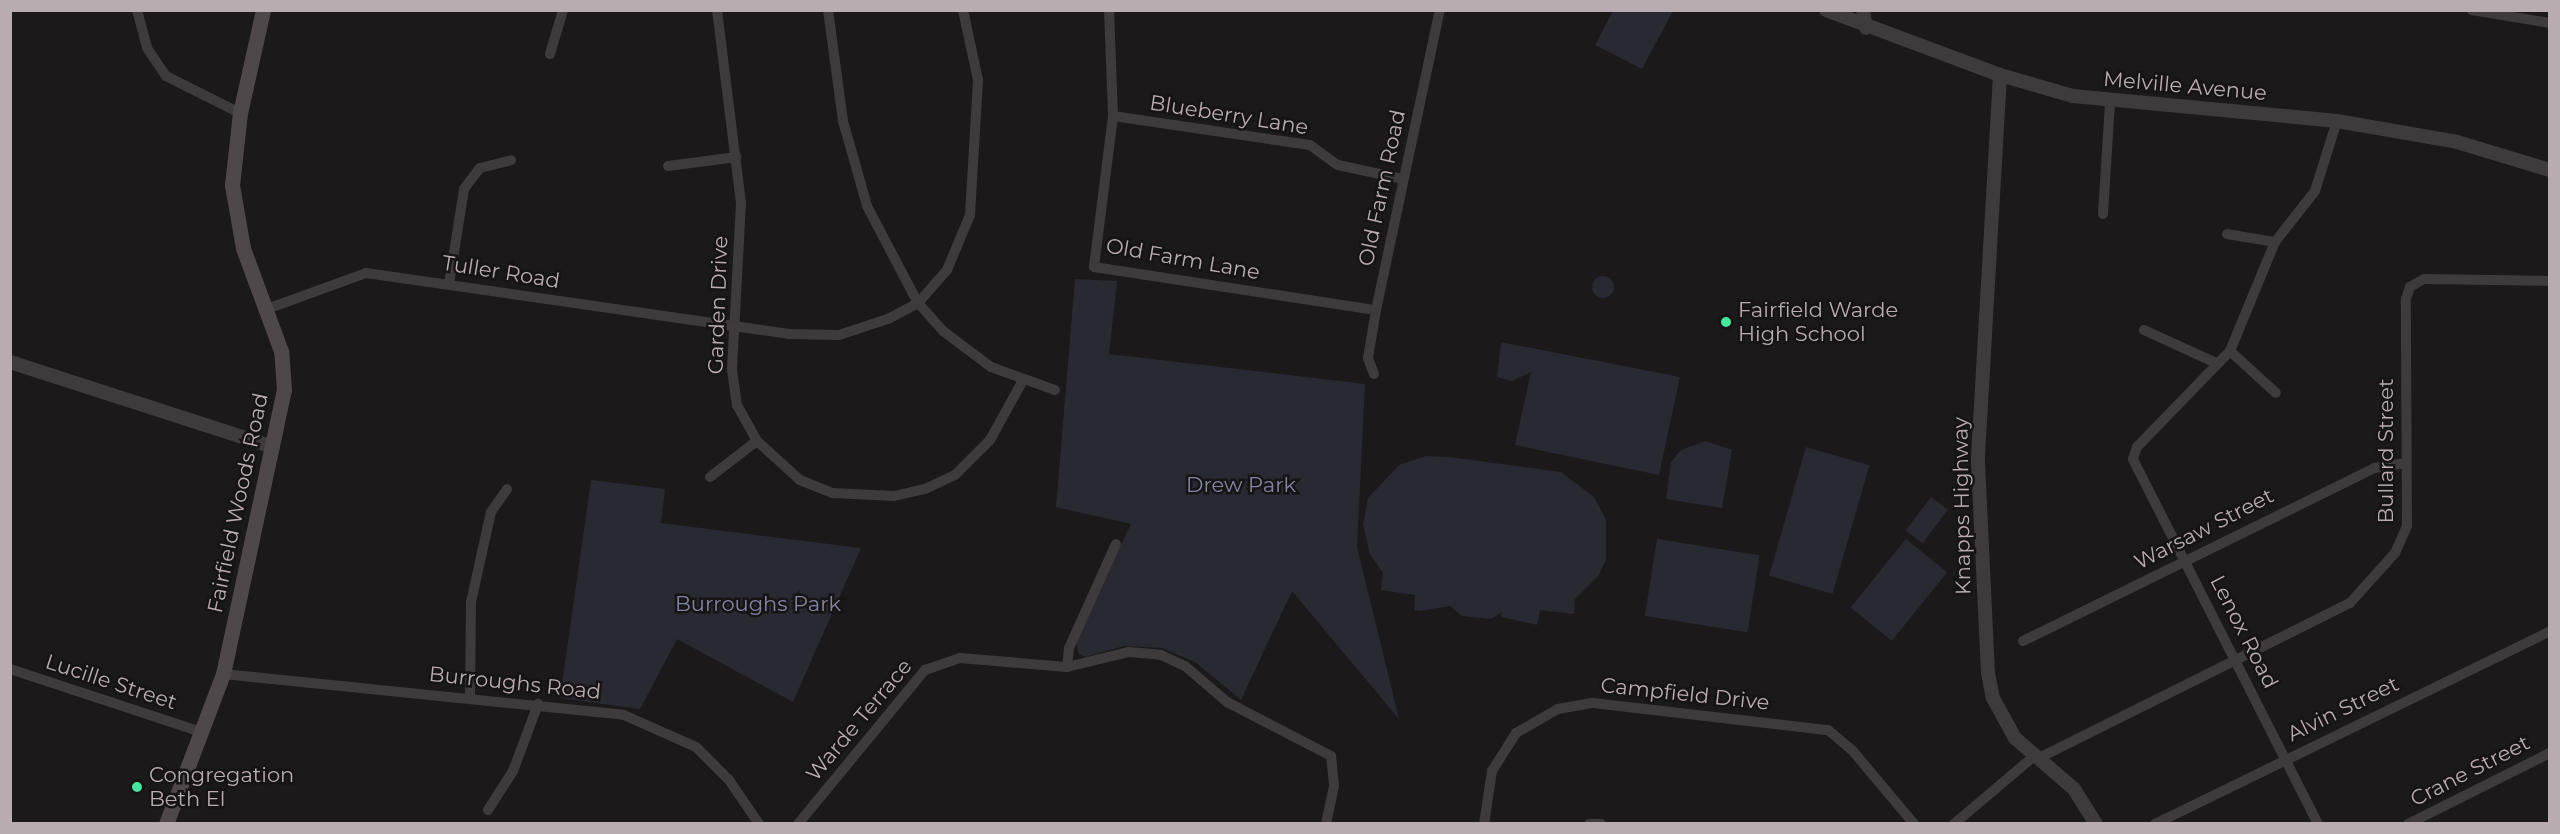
<!DOCTYPE html>
<html>
<head>
<meta charset="utf-8">
<style>
	body { margin:0 }
	#map { position:relative; width:2560px; height:834px; overflow:hidden; background:#1b1919; font-family:Montserrat,sans-serif }
	div>[style] { position:absolute }
	[style*='--x'] { left:calc(var(--x)*1px); top:calc(var(--y)*1px); width:calc(var(--w)*1px); rotate:calc(var(--a)*1deg) }
	.green>* { inset:0; background:#292932; transform-origin:0 0 }
	.round { border-radius:50% }
	.minor>* { height:10px; margin:-5px; padding:0 5px; transform-origin:5px; border-radius:5px; background:#3f3a3b }
	.tertiary>* { height:14px; margin:-7px; padding:0 7px; transform-origin:7px; border-radius:7px; background:#3f3a3b }
	.secondary>* { height:15px; margin:-7.5px; padding:0 7.5px; transform-origin:7.5px; border-radius:7.5px; background:#4f484a }
	.dots>* { width:16px; height:16px; translate:-50% -50%; box-sizing:border-box; border:3px solid #161414; border-radius:50% }
	span { translate:-50% -50%; white-space:nowrap; text-align:center; line-height:1.15; -webkit-text-stroke:5px #161414; paint-order:stroke }
	.street-label { font-size:21px; color:#b9acb1 }
	.poi-label { font-size:21px; color:#b9acb1 }
	.left { translate:0 -50%; text-align:left }
	.park-label { font-size:21px; color:#8485a3 }
	.frame { position:absolute; inset:0; border:12px solid #b9acb1; pointer-events:none }
</style>
</head>
<body>
<div id="map">
	<div class="green">
		<i style="clip-path:polygon(1613px 11px,1673px 11px,1642px 69px,1595px 45px)"></i>
		<i class="round" style="left:1592px;top:276px;width:22px;height:22px"></i>
		<i style="clip-path:polygon(1075px 279px,1117px 281px,1109px 354px,1365px 384px,1357px 547px,1399px 719px,1292px 591px,1241px 700px,1195px 662px,1162px 648px,1124px 646px,1086px 657px,1078px 653px,1076px 638px,1131px 524px,1056px 507px)"></i>
		<i style="clip-path:polygon(1501px 342px,1680px 377px,1659px 475px,1515px 445px,1531px 372px,1512px 381px,1497px 377px)"></i>
		<i style="clip-path:polygon(1705px 441px,1732px 450px,1722px 508px,1666px 499px,1671px 462px,1681px 450px)"></i>
		<i style="left:1806px;top:447px;width:66px;height:134px;rotate:16deg"></i>
		<i style="clip-path:polygon(1449px 457px,1561px 472px,1594px 497px,1606px 520px,1606px 559px,1599px 575px,1575px 599px,1574px 614px,1540px 610px,1537px 625px,1501px 617px,1502px 612px,1491px 619px,1462px 616px,1450px 606px,1419px 611px,1414px 610px,1415px 595px,1381px 590px,1383px 573px,1370px 554px,1363px 525px,1368px 498px,1399px 465px,1426px 456px)"></i>
		<i style="clip-path:polygon(591px 480px,665px 489px,661px 523px,861px 548px,793px 702px,677px 639px,640px 709px,560px 698px)"></i>
		<i style="left:1931px;top:497px;width:21px;height:42px;rotate:37deg"></i>
		<i style="left:1657px;top:539px;width:104px;height:78px;rotate:9deg"></i>
		<i style="left:1906px;top:539px;width:53px;height:88px;rotate:39deg"></i>
	</div>
	<div class="minor">
		<i style="--x:137;--y:10;--w:39;--a:75"></i>
		<i style="--x:147;--y:48;--w:34;--a:56"></i>
		<i style="--x:166;--y:76;--w:83;--a:26.6"></i>
		<i style="--x:717;--y:10;--w:194;--a:82.9"></i>
		<i style="--x:741;--y:203;--w:167;--a:93.1"></i>
		<i style="--x:732;--y:370;--w:35;--a:82"></i>
		<i style="--x:737;--y:405;--w:41;--a:60.9"></i>
		<i style="--x:757;--y:441;--w:58;--a:42.2"></i>
		<i style="--x:800;--y:480;--w:35;--a:22"></i>
		<i style="--x:832;--y:493;--w:62;--a:2.8"></i>
		<i style="--x:894;--y:496;--w:32;--a:-13"></i>
		<i style="--x:925;--y:489;--w:33;--a:-25"></i>
		<i style="--x:955;--y:475;--w:49;--a:-45"></i>
		<i style="--x:990;--y:440;--w:66;--a:-61.1"></i>
		<i style="--x:828;--y:10;--w:112;--a:82.3"></i>
		<i style="--x:843;--y:121;--w:88;--a:74.2"></i>
		<i style="--x:867;--y:206;--w:110;--a:62.3"></i>
		<i style="--x:918;--y:303;--w:38;--a:48"></i>
		<i style="--x:943;--y:331;--w:60;--a:36.9"></i>
		<i style="--x:991;--y:367;--w:68;--a:19.8"></i>
		<i style="--x:1109;--y:10;--w:106;--a:87.8"></i>
		<i style="--x:1113;--y:116;--w:152;--a:97.2"></i>
		<i style="--x:1094;--y:267;--w:285;--a:8.7"></i>
		<i style="--x:2472;--y:10;--w:79;--a:9.5"></i>
		<i style="--x:550;--y:54;--w:46;--a:-73.5"></i>
		<i style="--x:1113;--y:116;--w:199;--a:8.4"></i>
		<i style="--x:1310;--y:145;--w:34;--a:36"></i>
		<i style="--x:1338;--y:165;--w:66;--a:12.2"></i>
		<i style="--x:668;--y:166;--w:69;--a:-7.5"></i>
		<i style="--x:2103;--y:214;--w:111;--a:-86.4"></i>
		<i style="--x:2227;--y:234;--w:49;--a:9.5"></i>
		<i style="--x:449;--y:284;--w:96;--a:-81"></i>
		<i style="--x:464;--y:189;--w:26;--a:-53"></i>
		<i style="--x:480;--y:168;--w:32;--a:-14"></i>
		<i style="--x:267;--y:309;--w:105;--a:-20"></i>
		<i style="--x:366;--y:273;--w:426;--a:8.2"></i>
		<i style="--x:788;--y:334;--w:51;--a:1.1"></i>
		<i style="--x:839;--y:335;--w:52;--a:-18.1"></i>
		<i style="--x:888;--y:319;--w:34;--a:-28"></i>
		<i style="--x:918;--y:303;--w:44;--a:-48.7"></i>
		<i style="--x:947;--y:270;--w:60;--a:-67.3"></i>
		<i style="--x:970;--y:215;--w:135;--a:-86.6"></i>
		<i style="--x:978;--y:80;--w:72;--a:-102.1"></i>
		<i style="--x:2144;--y:330;--w:79;--a:24.6"></i>
		<i style="--x:2230;--y:351;--w:62;--a:42.4"></i>
		<i style="--x:1374;--y:374;--w:17;--a:-111"></i>
		<i style="--x:1368;--y:358;--w:49;--a:-80.5"></i>
		<i style="--x:1376;--y:310;--w:307;--a:-78"></i>
		<i style="--x:710;--y:477;--w:59;--a:-37.5"></i>
		<i style="--x:2023;--y:641;--w:391;--a:-26.2"></i>
		<i style="--x:2374;--y:468;--w:32;--a:-9"></i>
		<i style="--x:1067;--y:667;--w:64;--a:-13.6"></i>
		<i style="--x:1129;--y:652;--w:32;--a:5"></i>
		<i style="--x:1161;--y:655;--w:26;--a:25"></i>
		<i style="--x:1185;--y:666;--w:55;--a:40.6"></i>
		<i style="--x:1227;--y:702;--w:117;--a:27.4"></i>
		<i style="--x:1331;--y:756;--w:30;--a:84"></i>
		<i style="--x:1334;--y:786;--w:39;--a:102"></i>
		<i style="--x:10;--y:669;--w:199;--a:18.2"></i>
		<i style="--x:223;--y:674;--w:403;--a:5.8"></i>
		<i style="--x:624;--y:715;--w:79;--a:24"></i>
		<i style="--x:696;--y:747;--w:47;--a:45"></i>
		<i style="--x:729;--y:780;--w:53;--a:55.7"></i>
		<i style="--x:470;--y:696;--w:94;--a:-89.4"></i>
		<i style="--x:471;--y:602;--w:92;--a:-77.5"></i>
		<i style="--x:491;--y:512;--w:28;--a:-55"></i>
		<i style="--x:2037;--y:759;--w:350;--a:-26.5"></i>
		<i style="--x:2350;--y:603;--w:67;--a:-48"></i>
		<i style="--x:2395;--y:553;--w:30;--a:-66"></i>
		<i style="--x:2407;--y:526;--w:227;--a:-90.3"></i>
		<i style="--x:2406;--y:299;--w:13;--a:-72"></i>
		<i style="--x:2410;--y:287;--w:16;--a:-30"></i>
		<i style="--x:2424;--y:279;--w:126;--a:0.9"></i>
		<i style="--x:488;--y:810;--w:46;--a:-57.3"></i>
		<i style="--x:513;--y:771;--w:72;--a:-69.5"></i>
		<i style="--x:798;--y:824;--w:200;--a:-50.5"></i>
		<i style="--x:925;--y:670;--w:37;--a:-19"></i>
		<i style="--x:960;--y:658;--w:107;--a:4.8"></i>
		<i style="--x:1067;--y:667;--w:19;--a:-84"></i>
		<i style="--x:1069;--y:648;--w:114;--a:-65.7"></i>
		<i style="--x:1484;--y:824;--w:54;--a:-81.4"></i>
		<i style="--x:1492;--y:771;--w:45;--a:-57.7"></i>
		<i style="--x:1516;--y:733;--w:48;--a:-29.7"></i>
		<i style="--x:1558;--y:709;--w:36;--a:-10"></i>
		<i style="--x:1593;--y:703;--w:237;--a:6.6"></i>
		<i style="--x:1828;--y:730;--w:31;--a:40"></i>
		<i style="--x:1852;--y:750;--w:97;--a:50"></i>
		<i style="--x:1589;--y:824;--w:12;--a:0"></i>
		<i style="--x:1954;--y:824;--w:104;--a:-40.3"></i>
		<i style="--x:2155;--y:824;--w:440;--a:-26"></i>
		<i style="--x:2318;--y:824;--w:409;--a:-116.9"></i>
		<i style="--x:2133;--y:459;--w:13;--a:-72"></i>
		<i style="--x:2137;--y:447;--w:134;--a:-45.9"></i>
		<i style="--x:2230;--y:351;--w:118;--a:-67.6"></i>
		<i style="--x:2275;--y:242;--w:65;--a:-51.9"></i>
		<i style="--x:2315;--y:191;--w:73;--a:-72.6"></i>
		<i style="--x:2408;--y:824;--w:159;--a:-26.6"></i>
	</div>
	<div class="tertiary">
		<i style="--x:1826;--y:10;--w:186;--a:20.5"></i>
		<i style="--x:2000;--y:75;--w:76;--a:16"></i>
		<i style="--x:2073;--y:96;--w:265;--a:5.4"></i>
		<i style="--x:2337;--y:121;--w:122;--a:9.9"></i>
		<i style="--x:2457;--y:142;--w:97;--a:16.8"></i>
		<i style="--x:1863;--y:10;--w:18;--a:81"></i>
		<i style="--x:2000;--y:75;--w:388;--a:93.3"></i>
		<i style="--x:1978;--y:462;--w:211;--a:87.3"></i>
		<i style="--x:1988;--y:673;--w:25;--a:79"></i>
		<i style="--x:1993;--y:698;--w:46;--a:61.2"></i>
		<i style="--x:2015;--y:738;--w:78;--a:40.8"></i>
		<i style="--x:2074;--y:789;--w:41;--a:57.8"></i>
		<i style="--x:10;--y:362;--w:276;--a:17.9"></i>
	</div>
	<div class="secondary">
		<i style="--x:166;--y:824;--w:160;--a:-69.2"></i>
		<i style="--x:223;--y:674;--w:290;--a:-77.9"></i>
		<i style="--x:284;--y:390;--w:39;--a:-94"></i>
		<i style="--x:281;--y:351;--w:110;--a:-110.3"></i>
		<i style="--x:243;--y:248;--w:64;--a:-99.9"></i>
		<i style="--x:232;--y:185;--w:72;--a:-83.7"></i>
		<i style="--x:240;--y:113;--w:106;--a:-77.4"></i>
	</div>
	<div class="dots">
		<i style="left:1726px;top:322px;background:#43e8a0"></i>
		<i style="left:137px;top:787px;background:#43e8a0"></i>
	</div>
	<div class="street-label">
		<span style="left:2185px;top:86px;rotate:5deg">Melville Avenue</span>
		<span style="left:1229px;top:115px;rotate:9deg">Blueberry Lane</span>
		<span style="left:1382px;top:188px;rotate:-78deg">Old Farm Road</span>
		<span style="left:1183px;top:259px;rotate:10deg">Old Farm Lane</span>
		<span style="left:501px;top:272px;rotate:9deg">Tuller Road</span>
		<span style="left:718px;top:305px;rotate:-88deg">Garden Drive</span>
		<span style="left:2386px;top:451px;rotate:-90deg">Bullard Street</span>
		<span style="left:238px;top:503px;rotate:-78deg">Fairfield Woods Road</span>
		<span style="left:1962px;top:506px;rotate:-91deg">Knapps Highway</span>
		<span style="left:2204px;top:529px;rotate:-27deg">Warsaw Street</span>
		<span style="left:2244px;top:632px;rotate:63deg">Lenox Road</span>
		<span style="left:111px;top:682px;rotate:18deg">Lucille Street</span>
		<span style="left:515px;top:683px;rotate:6deg">Burroughs Road</span>
		<span style="left:1685px;top:694px;rotate:6deg">Campfield Drive</span>
		<span style="left:2343px;top:709px;rotate:-26deg">Alvin Street</span>
		<span style="left:859px;top:720px;rotate:-50deg">Warde Terrace</span>
		<span style="left:2470px;top:771px;rotate:-27deg">Crane Street</span>
	</div>
	<div class="poi-label">
		<span class="left" style="left:1738px;top:322px">Fairfield Warde<br>High School</span>
		<span class="left" style="left:149px;top:787px">Congregation<br>Beth El</span>
	</div>
	<div class="park-label">
		<span style="left:1241px;top:485px">Drew Park</span>
		<span style="left:758px;top:604px">Burroughs Park</span>
	</div>
	<div class="frame"></div>
</div>
</body>
</html>
